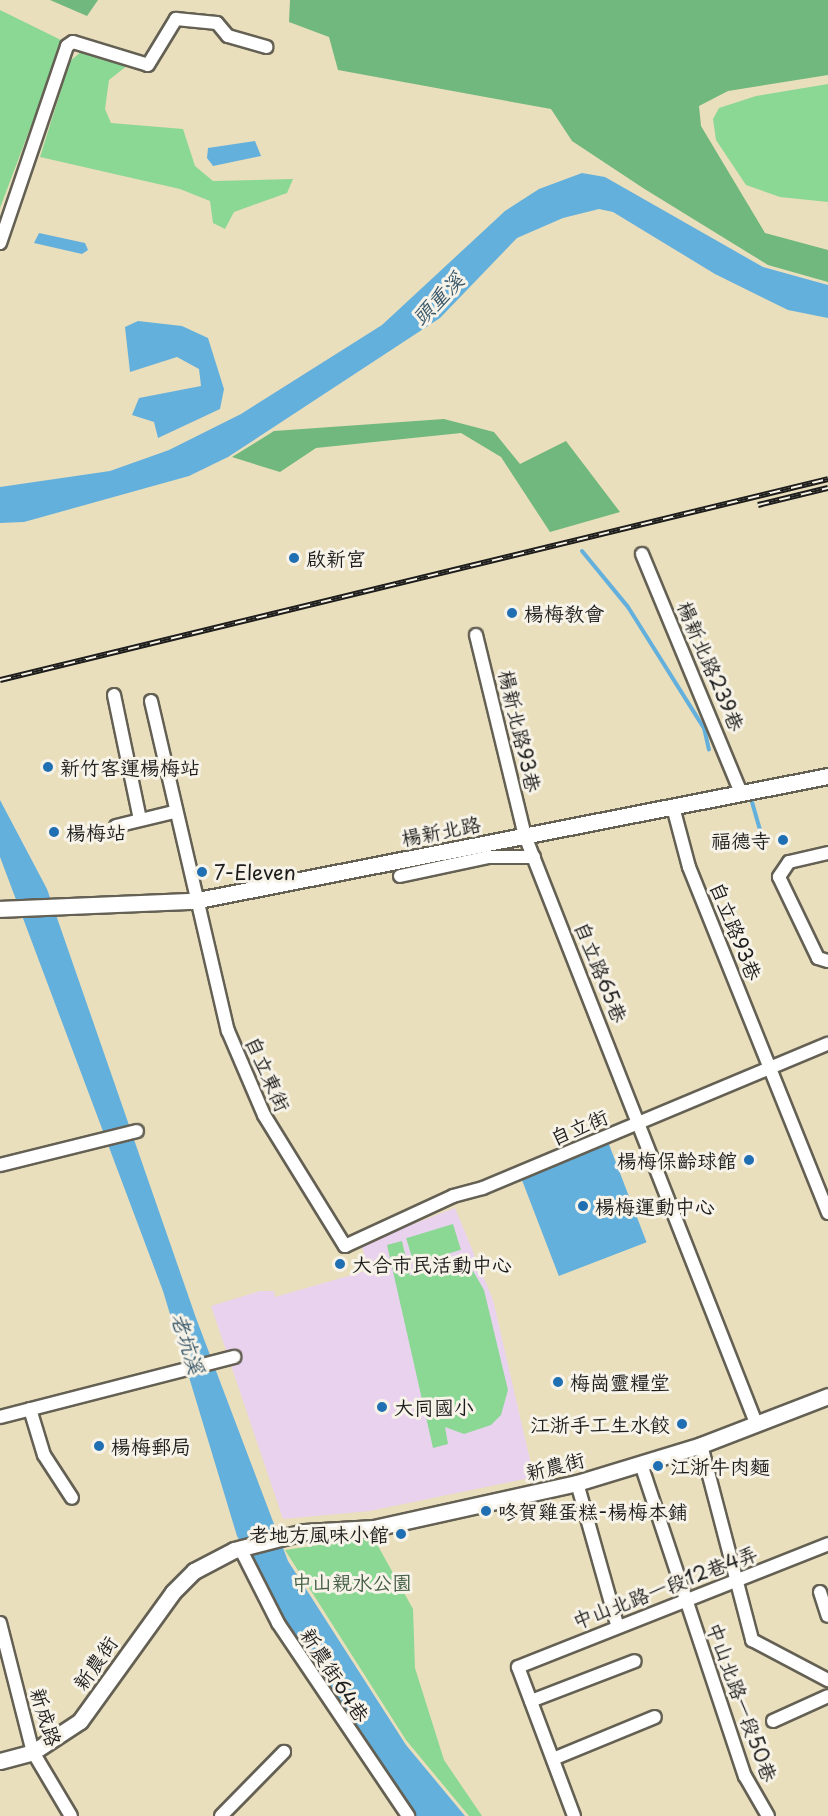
<!DOCTYPE html>
<html>
<head>
<meta charset="utf-8">
<style>
	body { margin:0 }
	#map { position:relative; width:828px; height:1816px; overflow:hidden; background:#eadfbc; font-family:"Playpen Sans","LXGW WenKai TC",sans-serif }
	div>[style] { position:absolute }
	[style*='--x'] { left:calc(var(--x)*1px); top:calc(var(--y)*1px); width:calc(var(--w)*1px); rotate:calc(var(--a)*1deg) }
	.built>* { inset:0; background:#e9d2ee }
	.green>* { inset:0; background:#8bd794; transform-origin:0 0 }
	.forest>* { inset:0; background:#70b87e }
	.water>* { inset:0; background:#63b0dd; transform-origin:0 0 }
	.stream>* { height:4px; margin:-2px; padding:0 2px; transform-origin:2px; border-radius:2px; background:#63b0dd }
	.roads { filter:drop-shadow(2px 0 #646054) drop-shadow(-2px 0 #646054) drop-shadow(0 2px #646054) drop-shadow(0 -2px #646054) }
	.minor>* { height:12px; margin:-6px; padding:0 6px; transform-origin:6px; border-radius:6px; background:#fff }
	.tertiary>* { height:15px; margin:-7.5px; padding:0 7.5px; transform-origin:7.5px; border-radius:7.5px; background:#fff }
	.rail>* { height:6px; margin-top:-3px; transform-origin:0; background:repeating-linear-gradient(90deg,#f7f3e8 0 11px,#1c1c1c 0 22px); box-sizing:border-box; border-block:2px solid #1c1c1c }
	.dots>* { width:16px; height:16px; translate:-50% -50%; box-sizing:border-box; border:3px solid #f7f3e8; border-radius:50% }
	span { translate:-50% -50%; white-space:nowrap; text-align:center; line-height:1.15; -webkit-text-stroke:6px #f7f3e8; paint-order:stroke }
	.poi-label { font-size:20px; color:#1c1c1c }
	.left { translate:0 -50%; text-align:left }
	.right { translate:-100% -50%; text-align:right }
	.street-label { font-size:20px; color:#1c1c1c }
	.park-label { font-size:20px; color:#435d46 }
	.water-label { font-size:21px; color:#385769; font-style:italic }
</style>
</head>
<body>
<div id="map">
	<div class="built">
		<i style="clip-path:polygon(455px 1208px,493px 1300px,534px 1477px,370px 1511px,283px 1519px,211px 1306px,260px 1291px,274px 1291px,275px 1297px,369px 1270px,361px 1244px)"></i>
	</div>
	<div class="green">
		<i style="clip-path:polygon(0 10px,63px 41px,0 208px)"></i>
		<i style="clip-path:polygon(81px 52px,128px 65px,109px 80px,105px 109px,111px 123px,183px 129px,195px 166px,213px 181px,293px 179px,287px 193px,234px 212px,225px 229px,213px 223px,210px 201px,180px 189px,40px 157px,70px 61px)"></i>
		<i style="clip-path:polygon(828px 84px,828px 202px,780px 197px,746px 185px,716px 140px,713px 119px,719px 108px,756px 96px)"></i>
		<i style="left:453px;top:1224px;width:27px;height:49px;rotate:73deg"></i>
		<i style="clip-path:polygon(402px 1241px,410px 1276px,424px 1264px,444px 1260px,473px 1271px,484px 1290px,508px 1390px,501px 1415px,491px 1425px,464px 1434px,445px 1427px,448px 1444px,433px 1448px,387px 1245px)"></i>
		<i style="clip-path:polygon(373px 1537px,413px 1609px,415px 1668px,444px 1760px,482px 1816px,469px 1816px,406px 1740px,285px 1550px)"></i>
	</div>
	<div class="forest">
		<i style="clip-path:polygon(50px 0,98px 0,87px 16px)"></i>
		<i style="clip-path:polygon(290px 0,828px 0,828px 75px,728px 91px,699px 106px,701px 126px,765px 233px,828px 250px,828px 282px,768px 265px,643px 188px,572px 141px,551px 109px,338px 70px,329px 37px,289px 22px)"></i>
		<i style="clip-path:polygon(444px 419px,494px 432px,520px 464px,566px 441px,620px 512px,550px 532px,501px 457px,461px 433px,316px 448px,280px 472px,232px 457px,274px 431px)"></i>
	</div>
	<div class="water">
		<i style="clip-path:polygon(255px 141px,261px 156px,213px 166px,207px 158px,208px 148px)"></i>
		<i style="clip-path:polygon(582px 173px,605px 177px,763px 267px,828px 285px,828px 318px,788px 310px,715px 274px,613px 212px,599px 209px,563px 218px,517px 238px,440px 318px,228px 457px,189px 476px,24px 522px,0 523px,0 487px,110px 471px,169px 450px,241px 414px,382px 325px,505px 211px,539px 189px)"></i>
		<i style="clip-path:polygon(39px 233px,85px 243px,88px 250px,82px 254px,34px 243px)"></i>
		<i style="clip-path:polygon(138px 321px,182px 326px,208px 338px,224px 389px,220px 409px,158px 438px,154px 422px,132px 415px,139px 398px,201px 386px,199px 369px,177px 357px,130px 372px,125px 327px)"></i>
		<i style="clip-path:polygon(0 800px,47px 889px,196px 1318px,288px 1561px,406px 1745px,465px 1816px,415px 1816px,325px 1689px,237px 1536px,163px 1291px,0 857px)"></i>
		<i style="left:605px;top:1134px;width:116px;height:94px;rotate:69deg"></i>
	</div>
	<div class="stream">
		<i style="--x:582;--y:551;--w:72;--a:50.6"></i>
		<i style="--x:628;--y:607;--w:143;--a:57.9"></i>
		<i style="--x:704;--y:728;--w:22;--a:77"></i>
		<i style="--x:752;--y:802;--w:35;--a:74"></i>
	</div>
	<div class="roads">
		<div class="minor">
			<i style="--x:0;--y:243;--w:208;--a:-71.2"></i>
			<i style="--x:67;--y:46;--w:7;--a:-34"></i>
			<i style="--x:73;--y:42;--w:78;--a:17"></i>
			<i style="--x:148;--y:65;--w:54;--a:-58.7"></i>
			<i style="--x:176;--y:19;--w:41;--a:5.6"></i>
			<i style="--x:217;--y:23;--w:17;--a:50"></i>
			<i style="--x:228;--y:36;--w:40;--a:16"></i>
			<i style="--x:642;--y:554;--w:259;--a:67.5"></i>
			<i style="--x:476;--y:635;--w:207;--a:76.3"></i>
			<i style="--x:525;--y:836;--w:631;--a:68.52"></i>
			<i style="--x:114;--y:695;--w:127;--a:78.2"></i>
			<i style="--x:151;--y:701;--w:339;--a:76.9"></i>
			<i style="--x:228;--y:1031;--w:91;--a:66.8"></i>
			<i style="--x:264;--y:1115;--w:154;--a:58.3"></i>
			<i style="--x:345;--y:1246;--w:119;--a:-24.8"></i>
			<i style="--x:453;--y:1196;--w:31;--a:-15"></i>
			<i style="--x:483;--y:1188;--w:374;--a:-22.7"></i>
			<i style="--x:673;--y:807;--w:62;--a:75.1"></i>
			<i style="--x:689;--y:867;--w:373;--a:68.1"></i>
			<i style="--x:116;--y:826;--w:60;--a:-13.6"></i>
			<i style="--x:828;--y:853;--w:40;--a:167"></i>
			<i style="--x:789;--y:862;--w:18;--a:124"></i>
			<i style="--x:779;--y:877;--w:90;--a:64.3"></i>
			<i style="--x:818;--y:958;--w:10;--a:17"></i>
			<i style="--x:400;--y:876;--w:91;--a:-12.1"></i>
			<i style="--x:489;--y:857;--w:45;--a:0"></i>
			<i style="--x:0;--y:1165;--w:141;--a:-13.9"></i>
			<i style="--x:30;--y:1409;--w:48;--a:73.1"></i>
			<i style="--x:44;--y:1455;--w:51;--a:56.9"></i>
			<i style="--x:0;--y:1417;--w:242;--a:-14.4"></i>
			<i style="--x:701;--y:1445;--w:202;--a:75.3"></i>
			<i style="--x:752;--y:1640;--w:86;--a:27.8"></i>
			<i style="--x:641;--y:1464;--w:329;--a:71.6"></i>
			<i style="--x:745;--y:1776;--w:46;--a:60.1"></i>
			<i style="--x:577;--y:1483;--w:147;--a:74.2"></i>
			<i style="--x:240;--y:1548;--w:84;--a:63.1"></i>
			<i style="--x:278;--y:1623;--w:233;--a:56"></i>
			<i style="--x:820;--y:1592;--w:25;--a:72"></i>
			<i style="--x:0;--y:1623;--w:133;--a:75.7"></i>
			<i style="--x:33;--y:1752;--w:74;--a:59.3"></i>
			<i style="--x:531;--y:1701;--w:111;--a:-21"></i>
			<i style="--x:773;--y:1721;--w:60;--a:-24.4"></i>
			<i style="--x:553;--y:1759;--w:110;--a:-22.4"></i>
			<i style="--x:221;--y:1816;--w:90;--a:-45.5"></i>
			<i style="--x:574;--y:1816;--w:159;--a:-110.6"></i>
			<i style="--x:518;--y:1667;--w:334;--a:-21.6"></i>
		</div>
		<div class="tertiary">
			<i style="--x:0;--y:909;--w:193;--a:-2.4"></i>
			<i style="--x:193;--y:901;--w:647;--a:-11.14"></i>
			<i style="--x:0;--y:1761;--w:34;--a:-15"></i>
			<i style="--x:33;--y:1752;--w:56;--a:-33.4"></i>
			<i style="--x:80;--y:1721;--w:159;--a:-54.2"></i>
			<i style="--x:173;--y:1592;--w:30;--a:-45"></i>
			<i style="--x:194;--y:1571;--w:45;--a:-27.7"></i>
			<i style="--x:234;--y:1550;--w:72;--a:-14.4"></i>
			<i style="--x:304;--y:1532;--w:70;--a:-3.3"></i>
			<i style="--x:374;--y:1528;--w:208;--a:-12.5"></i>
			<i style="--x:577;--y:1483;--w:130;--a:-17"></i>
			<i style="--x:701;--y:1445;--w:136;--a:-21.1"></i>
		</div>
	</div>
	<div class="rail">
		<i style="--x:758;--y:505;--w:72;--a:-13.7"></i>
		<i style="--x:0;--y:680;--w:852;--a:-13.64"></i>
	</div>
	<div class="dots">
		<i style="left:294px;top:558px;background:#1f6fb2"></i>
		<i style="left:512px;top:613px;background:#1f6fb2"></i>
		<i style="left:48px;top:767px;background:#1f6fb2"></i>
		<i style="left:54px;top:832px;background:#1f6fb2"></i>
		<i style="left:783px;top:840px;background:#1f6fb2"></i>
		<i style="left:202px;top:872px;background:#1f6fb2"></i>
		<i style="left:749px;top:1160px;background:#1f6fb2"></i>
		<i style="left:583px;top:1206px;background:#1f6fb2"></i>
		<i style="left:340px;top:1264px;background:#1f6fb2"></i>
		<i style="left:558px;top:1382px;background:#1f6fb2"></i>
		<i style="left:382px;top:1407px;background:#1f6fb2"></i>
		<i style="left:682px;top:1424px;background:#1f6fb2"></i>
		<i style="left:99px;top:1446px;background:#1f6fb2"></i>
		<i style="left:658px;top:1466px;background:#1f6fb2"></i>
		<i style="left:486px;top:1511px;background:#1f6fb2"></i>
		<i style="left:401px;top:1534px;background:#1f6fb2"></i>
	</div>
	<div class="poi-label">
		<span class="left" style="left:306px;top:558px">啟新宮</span>
		<span class="left" style="left:524px;top:613px">楊梅教會</span>
		<span class="left" style="left:60px;top:767px">新竹客運楊梅站</span>
		<span class="left" style="left:66px;top:832px">楊梅站</span>
		<span class="right" style="left:771px;top:840px">福德寺</span>
		<span class="left" style="left:214px;top:872px">7-Eleven</span>
		<span class="right" style="left:737px;top:1160px">楊梅保齡球館</span>
		<span class="left" style="left:595px;top:1206px">楊梅運動中心</span>
		<span class="left" style="left:352px;top:1264px">大合市民活動中心</span>
		<span class="left" style="left:570px;top:1382px">梅崗靈糧堂</span>
		<span class="left" style="left:394px;top:1407px">大同國小</span>
		<span class="right" style="left:670px;top:1424px">江浙手工生水餃</span>
		<span class="left" style="left:111px;top:1446px">楊梅郵局</span>
		<span class="left" style="left:670px;top:1466px">江浙牛肉麵</span>
		<span class="left" style="left:498px;top:1511px">咚賀雞蛋糕-楊梅本鋪</span>
		<span class="right" style="left:389px;top:1534px">老地方風味小館</span>
	</div>
	<div class="street-label">
		<span style="left:711px;top:666px;rotate:67deg">楊新北路239巷</span>
		<span style="left:520px;top:731px;rotate:77deg">楊新北路93巷</span>
		<span style="left:441px;top:831px;rotate:-11deg">楊新北路</span>
		<span style="left:736px;top:931px;rotate:68deg">自立路93巷</span>
		<span style="left:601px;top:972px;rotate:68deg">自立路65巷</span>
		<span style="left:268px;top:1074px;rotate:66deg">自立東街</span>
		<span style="left:579px;top:1127px;rotate:-23deg">自立街</span>
		<span style="left:555px;top:1466px;rotate:-14deg">新農街</span>
		<span style="left:665px;top:1587px;rotate:-21deg">中山北路一段12巷4弄</span>
		<span style="left:95px;top:1663px;rotate:-55deg">新農街</span>
		<span style="left:335px;top:1675px;rotate:57deg">新農街64巷</span>
		<span style="left:742px;top:1702px;rotate:70deg">中山北路一段50巷</span>
		<span style="left:46px;top:1717px;rotate:73deg">新成路</span>
	</div>
	<div class="park-label">
		<span style="left:352px;top:1582px">中山親水公園</span>
	</div>
	<div class="water-label">
		<span style="left:437px;top:298px;rotate:-46deg">頭重溪</span>
		<span style="left:189px;top:1343px;rotate:72deg">老坑溪</span>
	</div>
</div>
</body>
</html>
